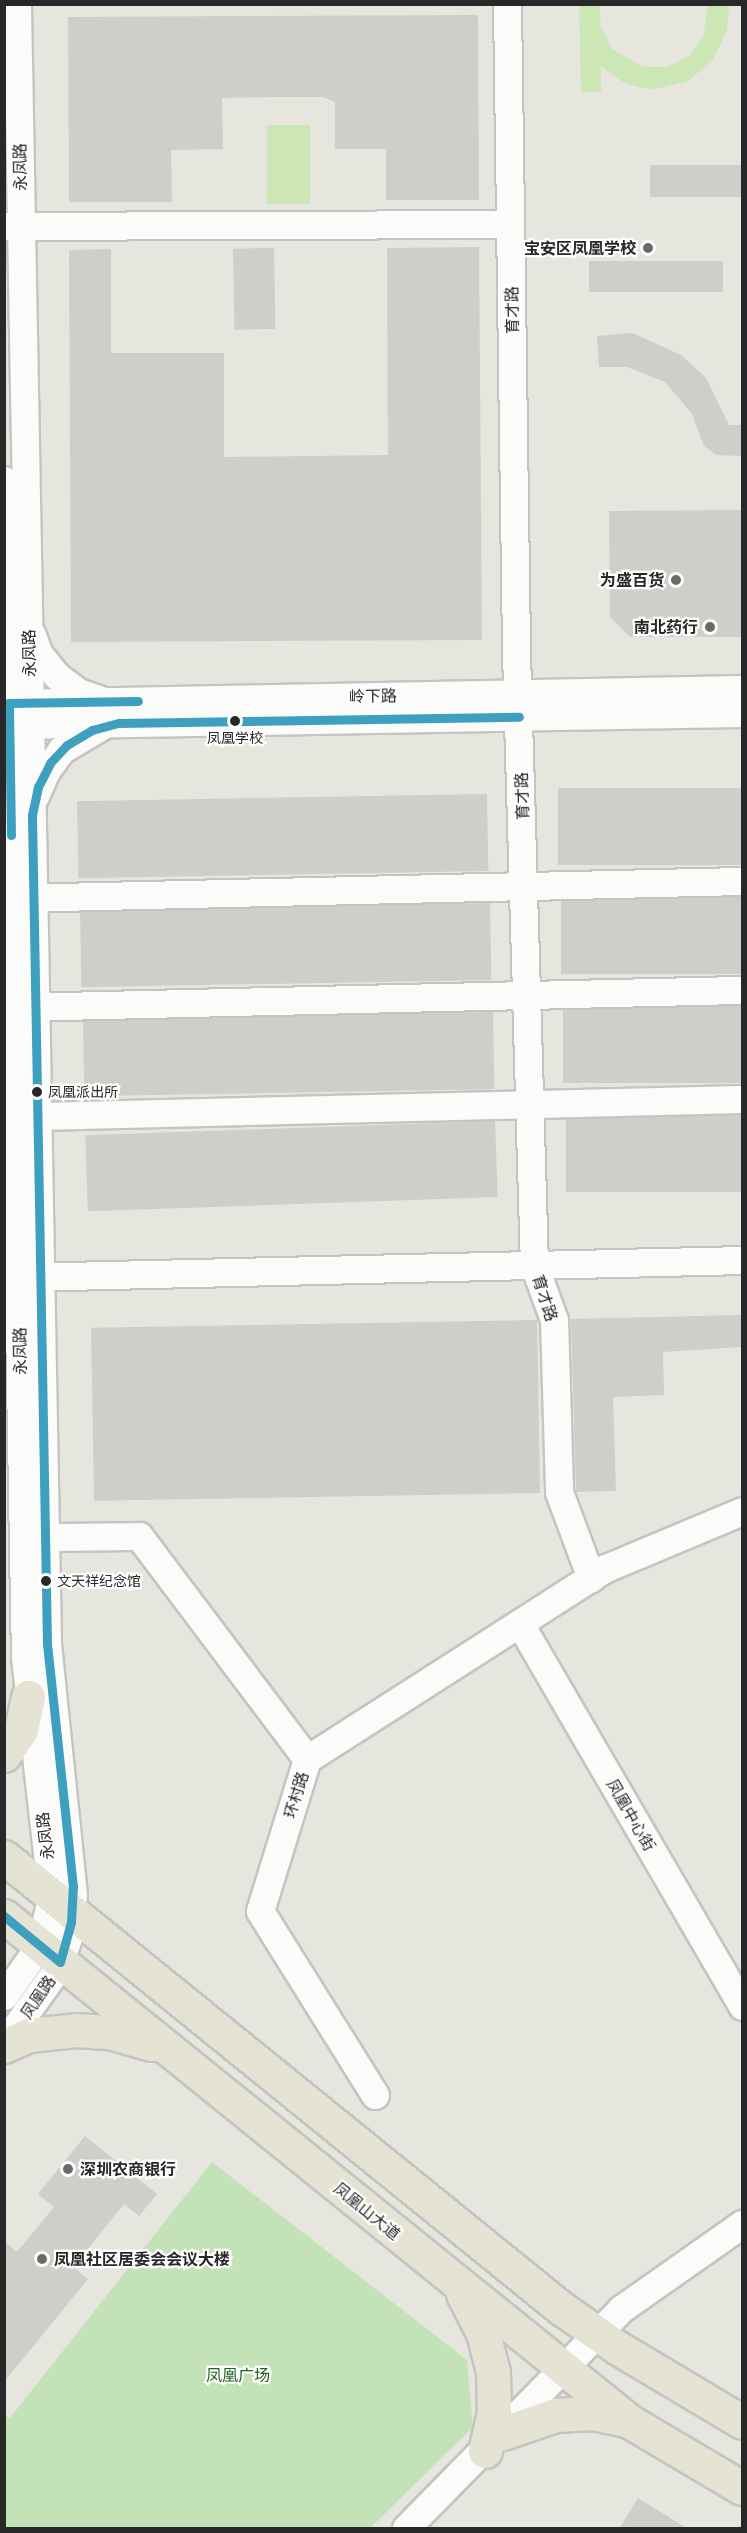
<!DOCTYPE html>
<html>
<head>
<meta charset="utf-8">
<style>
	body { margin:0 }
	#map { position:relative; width:747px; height:2533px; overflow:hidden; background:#e6e5de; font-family:"Noto Sans","Noto Sans SC",sans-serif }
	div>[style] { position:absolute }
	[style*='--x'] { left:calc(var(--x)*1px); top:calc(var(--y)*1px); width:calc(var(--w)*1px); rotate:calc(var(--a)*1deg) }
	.green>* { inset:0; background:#c3e2b8 }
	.pitch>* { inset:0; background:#cce6b6; transform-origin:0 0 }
	.building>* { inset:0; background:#cfcec9; transform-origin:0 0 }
	.roads { filter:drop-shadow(2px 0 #c4c4c3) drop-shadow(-2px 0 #c4c4c3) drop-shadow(0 2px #c4c4c3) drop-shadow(0 -2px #c4c4c3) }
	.minor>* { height:27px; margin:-13.5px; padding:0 13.5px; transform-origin:13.5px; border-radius:13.5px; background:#fbfbfa }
	.major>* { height:33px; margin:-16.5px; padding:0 16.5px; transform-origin:16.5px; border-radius:16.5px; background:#e5e3d3 }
	.bus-1>* { height:9px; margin:-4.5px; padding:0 4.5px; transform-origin:4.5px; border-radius:4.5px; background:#3da0be }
	.dots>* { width:16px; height:16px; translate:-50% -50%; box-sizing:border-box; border:3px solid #fff; border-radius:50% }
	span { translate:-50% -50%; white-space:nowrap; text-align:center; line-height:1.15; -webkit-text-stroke:4.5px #fff; paint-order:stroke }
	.bus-label { font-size:14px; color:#282828 }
	.left { translate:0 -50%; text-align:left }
	.street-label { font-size:16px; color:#282828 }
	.poi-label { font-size:16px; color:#282828; font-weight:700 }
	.right { translate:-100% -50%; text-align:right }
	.park-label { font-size:16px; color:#21611d }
	.frame { position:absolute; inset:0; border:6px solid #282828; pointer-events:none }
</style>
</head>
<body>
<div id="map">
	<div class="green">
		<i style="clip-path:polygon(212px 2162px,467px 2360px,473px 2427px,370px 2528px,5px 2528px,5px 2415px,10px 2418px)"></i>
	</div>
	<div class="pitch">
		<i style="clip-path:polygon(579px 5px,599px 5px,601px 27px,612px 49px,643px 67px,667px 67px,689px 56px,703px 37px,708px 5px,729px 5px,727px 30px,713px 60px,688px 81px,655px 89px,638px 87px,623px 82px,601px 66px,601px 92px,581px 92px)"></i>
		<i style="left:310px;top:125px;width:79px;height:43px;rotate:90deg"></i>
	</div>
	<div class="building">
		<i style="clip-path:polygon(478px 15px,479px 200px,386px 200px,386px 149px,335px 149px,335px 102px,323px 97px,274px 97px,222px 98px,223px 149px,171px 150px,172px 202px,69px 202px,68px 17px)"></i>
		<i style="left:650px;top:165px;width:92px;height:32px"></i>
		<i style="clip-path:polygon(479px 247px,482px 640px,71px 642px,69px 250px,111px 249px,111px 353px,224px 353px,224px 457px,388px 455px,387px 248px)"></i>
		<i style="left:274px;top:248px;width:81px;height:41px;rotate:89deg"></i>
		<i style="left:723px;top:261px;width:31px;height:134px;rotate:90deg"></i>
		<i style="clip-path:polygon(633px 333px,681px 355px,706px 378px,729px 425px,742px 425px,742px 456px,716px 455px,704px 446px,692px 414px,665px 382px,627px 367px,599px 367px,597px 336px)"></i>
		<i style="clip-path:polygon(742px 510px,742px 637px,630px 637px,610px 617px,609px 511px)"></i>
		<i style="left:742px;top:788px;width:77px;height:184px;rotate:90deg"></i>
		<i style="left:487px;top:794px;width:77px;height:410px;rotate:89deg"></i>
		<i style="left:742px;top:897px;width:77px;height:181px;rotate:90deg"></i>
		<i style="left:490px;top:903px;width:77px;height:410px;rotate:89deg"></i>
		<i style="left:742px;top:1006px;width:77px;height:179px;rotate:90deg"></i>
		<i style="left:493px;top:1012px;width:77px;height:410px;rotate:89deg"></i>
		<i style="left:742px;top:1115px;width:77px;height:176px;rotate:90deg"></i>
		<i style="left:495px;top:1121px;width:76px;height:410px;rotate:88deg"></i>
		<i style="clip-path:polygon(742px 1315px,742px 1347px,663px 1352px,664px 1395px,613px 1397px,616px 1491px,576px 1492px,571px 1319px)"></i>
		<i style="left:537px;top:1320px;width:173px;height:446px;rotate:89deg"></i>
		<i style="clip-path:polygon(85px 2136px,157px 2194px,139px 2216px,124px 2204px,73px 2267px,88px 2279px,4px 2382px,4px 2241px,17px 2252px,54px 2207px,38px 2194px)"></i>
		<i style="clip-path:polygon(638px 2498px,688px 2529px,619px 2529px)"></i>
	</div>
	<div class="roads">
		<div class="minor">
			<i style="--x:507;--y:4;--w:648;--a:89.2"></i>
			<i style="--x:516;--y:652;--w:613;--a:88.32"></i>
			<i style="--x:534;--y:1265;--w:59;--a:70"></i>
			<i style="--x:554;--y:1320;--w:172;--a:88.3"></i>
			<i style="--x:559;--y:1492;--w:92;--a:69.6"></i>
			<i style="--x:4;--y:226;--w:506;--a:-0.23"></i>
			<i style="--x:4;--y:480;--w:1177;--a:88.98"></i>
			<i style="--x:25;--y:1657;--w:241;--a:83.6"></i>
			<i style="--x:52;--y:1896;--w:50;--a:103.8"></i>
			<i style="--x:40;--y:1945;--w:62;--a:125.2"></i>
			<i style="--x:32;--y:635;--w:20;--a:70"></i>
			<i style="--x:39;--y:654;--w:28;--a:51"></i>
			<i style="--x:57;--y:676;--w:26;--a:37"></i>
			<i style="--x:78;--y:692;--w:21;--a:19"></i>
			<i style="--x:12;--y:703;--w:730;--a:-1.1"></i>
			<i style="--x:12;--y:725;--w:730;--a:-0.94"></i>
			<i style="--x:35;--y:796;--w:27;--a:-66"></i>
			<i style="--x:46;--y:771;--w:26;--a:-54"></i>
			<i style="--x:61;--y:750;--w:45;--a:-30.5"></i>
			<i style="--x:15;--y:898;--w:727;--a:-1.34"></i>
			<i style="--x:18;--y:1007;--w:724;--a:-1.35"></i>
			<i style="--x:21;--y:1113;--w:17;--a:10"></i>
			<i style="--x:38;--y:1116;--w:704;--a:-1.38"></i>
			<i style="--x:23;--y:1277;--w:719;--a:-1.35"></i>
			<i style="--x:45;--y:1537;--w:94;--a:-0.6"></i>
			<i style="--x:139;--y:1536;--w:279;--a:53"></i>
			<i style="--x:520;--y:1624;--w:442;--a:59.8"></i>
			<i style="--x:4;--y:2043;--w:87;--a:-54.3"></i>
			<i style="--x:55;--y:1972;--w:36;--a:-69"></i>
			<i style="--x:68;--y:1938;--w:43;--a:-83.4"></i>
			<i style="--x:73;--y:1895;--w:253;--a:-95.9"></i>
			<i style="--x:47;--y:1643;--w:1639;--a:-91.05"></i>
			<i style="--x:375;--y:2095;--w:217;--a:-122"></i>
			<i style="--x:260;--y:1911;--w:159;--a:-72.8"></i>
			<i style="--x:307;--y:1759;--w:355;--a:-32.6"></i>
			<i style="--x:606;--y:1568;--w:147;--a:-22.7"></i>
			<i style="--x:406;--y:2528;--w:307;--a:-45.5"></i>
			<i style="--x:621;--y:2309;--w:148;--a:-35.1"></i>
		</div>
		<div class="major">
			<i style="--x:4;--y:1755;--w:30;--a:-56"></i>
			<i style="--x:21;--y:1730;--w:34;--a:-78"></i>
			<i style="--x:4;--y:1857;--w:717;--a:39"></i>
			<i style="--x:561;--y:2308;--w:70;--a:35.1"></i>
			<i style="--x:618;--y:2348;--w:144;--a:30.8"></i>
			<i style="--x:4;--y:1916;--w:804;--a:38.94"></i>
			<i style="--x:629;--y:2421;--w:131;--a:30.7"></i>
			<i style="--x:4;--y:2046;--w:27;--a:-24"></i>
			<i style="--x:29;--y:2035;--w:48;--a:-5.9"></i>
			<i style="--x:77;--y:2030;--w:32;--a:4"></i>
			<i style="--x:109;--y:2032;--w:44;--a:15.9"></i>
			<i style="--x:463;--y:2294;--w:44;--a:62.9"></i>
			<i style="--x:483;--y:2333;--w:40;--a:75.6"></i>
			<i style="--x:493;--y:2372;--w:40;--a:88.6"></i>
			<i style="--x:494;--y:2412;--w:40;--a:103"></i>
			<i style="--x:503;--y:2433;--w:56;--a:-18.8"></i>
			<i style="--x:556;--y:2415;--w:37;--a:-3"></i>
			<i style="--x:593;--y:2413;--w:34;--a:12"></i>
		</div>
	</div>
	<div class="bus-1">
		<i style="--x:11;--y:835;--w:132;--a:-90.9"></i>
		<i style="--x:9;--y:703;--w:129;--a:-0.9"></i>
		<i style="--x:4;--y:1916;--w:72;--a:39.4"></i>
		<i style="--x:60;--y:1962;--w:41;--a:-74.6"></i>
		<i style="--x:71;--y:1922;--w:35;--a:-87"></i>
		<i style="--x:73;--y:1887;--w:245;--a:-96.1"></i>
		<i style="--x:47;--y:1643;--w:828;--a:-91.04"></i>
		<i style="--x:32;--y:815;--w:29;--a:-78"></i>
		<i style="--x:38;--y:787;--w:27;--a:-63"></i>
		<i style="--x:50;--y:763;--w:25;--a:-47"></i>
		<i style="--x:67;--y:745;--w:29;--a:-31"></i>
		<i style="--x:92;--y:730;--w:28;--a:-15"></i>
		<i style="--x:119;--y:723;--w:400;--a:-0.9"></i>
	</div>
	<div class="dots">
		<i style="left:648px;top:248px;background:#6a6a68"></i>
		<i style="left:676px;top:580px;background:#6a6a68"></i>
		<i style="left:710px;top:627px;background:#6a6a68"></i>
		<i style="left:235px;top:721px;background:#282828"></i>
		<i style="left:37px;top:1092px;background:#282828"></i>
		<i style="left:46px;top:1581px;background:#282828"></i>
		<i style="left:68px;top:2169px;background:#6a6a68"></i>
		<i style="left:42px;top:2259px;background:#6a6a68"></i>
	</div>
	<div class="bus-label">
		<span style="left:235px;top:738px">凤凰学校</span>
		<span class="left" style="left:48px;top:1092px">凤凰派出所</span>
		<span class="left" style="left:57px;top:1581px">文天祥纪念馆</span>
	</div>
	<div class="street-label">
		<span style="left:20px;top:167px;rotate:-91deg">永凤路</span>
		<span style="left:512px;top:310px;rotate:-91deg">育才路</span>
		<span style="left:29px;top:653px;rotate:-91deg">永凤路</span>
		<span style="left:373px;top:696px;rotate:-1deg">岭下路</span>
		<span style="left:522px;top:796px;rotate:-92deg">育才路</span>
		<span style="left:545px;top:1298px;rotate:72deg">育才路</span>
		<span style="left:20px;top:1351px;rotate:-91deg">永凤路</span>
		<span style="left:296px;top:1795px;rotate:-73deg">环村路</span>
		<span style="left:631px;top:1815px;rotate:60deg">凤凰中心街</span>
		<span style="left:45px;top:1836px;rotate:-97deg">永凤路</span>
		<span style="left:38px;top:1997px;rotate:-56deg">凤凰路</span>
		<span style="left:367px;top:2211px;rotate:39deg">凤凰山大道</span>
	</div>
	<div class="poi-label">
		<span class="right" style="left:636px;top:248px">宝安区凤凰学校</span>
		<span class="right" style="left:664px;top:580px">为盛百货</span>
		<span class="right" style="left:698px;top:627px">南北药行</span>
		<span class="left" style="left:80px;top:2169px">深圳农商银行</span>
		<span class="left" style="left:54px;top:2259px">凤凰社区居委会会议大楼</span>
	</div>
	<div class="park-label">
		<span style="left:238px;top:2375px">凤凰广场</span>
	</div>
	<div class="frame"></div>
</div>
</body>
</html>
